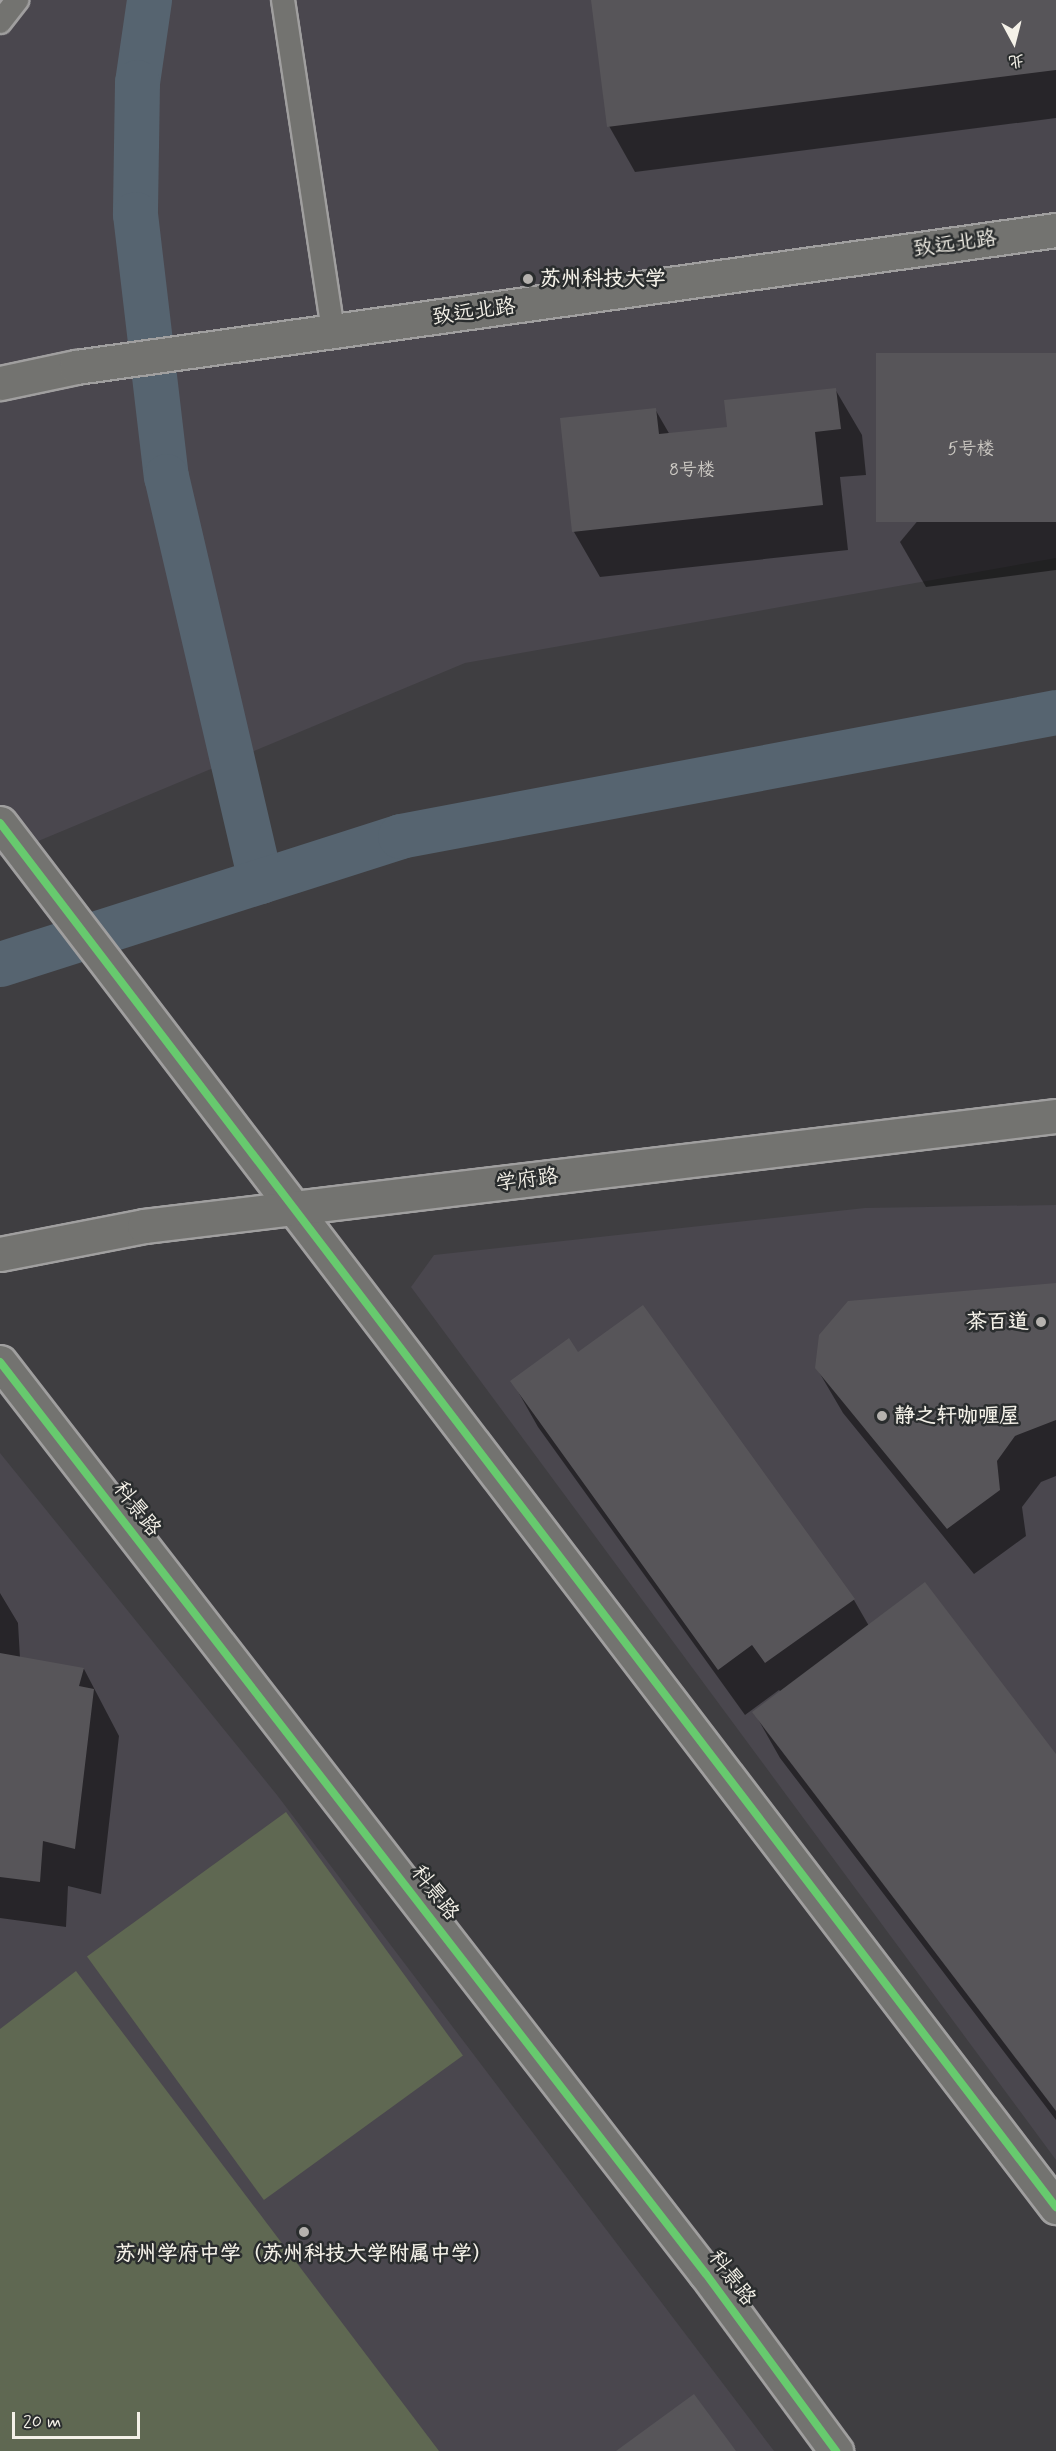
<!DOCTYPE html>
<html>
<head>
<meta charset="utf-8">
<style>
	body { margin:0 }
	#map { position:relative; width:1056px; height:2451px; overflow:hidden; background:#3f3e41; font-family:Mynerve,"LXGW WenKai TC",sans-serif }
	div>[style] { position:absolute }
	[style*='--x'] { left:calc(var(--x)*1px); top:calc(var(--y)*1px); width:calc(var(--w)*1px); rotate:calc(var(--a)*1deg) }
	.built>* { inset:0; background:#4a474e }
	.green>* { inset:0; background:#5f6852; transform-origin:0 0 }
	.shadow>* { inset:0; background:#0007 }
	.canal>* { height:45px; margin:-22.5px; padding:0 22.5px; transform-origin:22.5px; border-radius:22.5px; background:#566470 }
	.building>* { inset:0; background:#575559; transform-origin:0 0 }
	.roads { filter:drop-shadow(2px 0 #a09f9f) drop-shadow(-2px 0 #a09f9f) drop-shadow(0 2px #a09f9f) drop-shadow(0 -2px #a09f9f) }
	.lane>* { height:22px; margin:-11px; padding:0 11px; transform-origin:11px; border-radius:11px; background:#737370 }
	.street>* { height:33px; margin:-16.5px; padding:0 16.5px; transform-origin:16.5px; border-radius:16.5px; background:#737370 }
	.secondary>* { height:33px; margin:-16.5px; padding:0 16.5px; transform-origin:16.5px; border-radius:16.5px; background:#737370 }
	.cycleway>* { height:8px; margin:-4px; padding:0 4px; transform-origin:4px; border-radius:4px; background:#67ca6e }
	.dots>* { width:16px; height:16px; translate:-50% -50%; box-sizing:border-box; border:3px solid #2a2d2e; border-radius:50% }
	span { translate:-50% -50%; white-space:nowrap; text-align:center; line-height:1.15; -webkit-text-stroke:5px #2a2d2e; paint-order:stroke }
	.number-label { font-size:18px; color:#cdcac4 }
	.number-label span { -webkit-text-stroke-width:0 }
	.street-label { font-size:21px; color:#f4f1e8 }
	.poi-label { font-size:21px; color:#f4f1e8; font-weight:700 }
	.left { translate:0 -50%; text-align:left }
	.right { translate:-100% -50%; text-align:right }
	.north { position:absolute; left:984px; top:12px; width:60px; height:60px; -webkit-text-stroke:4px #2a2d2e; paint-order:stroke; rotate:173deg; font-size:16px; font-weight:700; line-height:24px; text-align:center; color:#f4f1e8 }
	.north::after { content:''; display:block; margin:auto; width:21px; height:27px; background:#f4f1e8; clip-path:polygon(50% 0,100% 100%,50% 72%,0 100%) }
	.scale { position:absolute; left:12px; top:2412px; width:128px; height:27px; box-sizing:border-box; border:3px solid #f4f1e8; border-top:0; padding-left:8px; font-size:18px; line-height:21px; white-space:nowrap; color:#f4f1e8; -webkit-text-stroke:4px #2a2d2e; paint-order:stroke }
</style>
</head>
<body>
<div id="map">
	<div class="built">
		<i style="clip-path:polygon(0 0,1056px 0,1056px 558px,465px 663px,0 857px)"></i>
		<i style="clip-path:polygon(1056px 1205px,1056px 2160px,411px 1287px,434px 1255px,865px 1208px)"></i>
		<i style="clip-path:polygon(0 1453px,277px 1795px,774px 2451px,0 2451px)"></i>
	</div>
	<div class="green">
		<i style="left:286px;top:1812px;width:301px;height:246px;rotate:54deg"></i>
		<i style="clip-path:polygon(76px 1971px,439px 2451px,0 2451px,0 2029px)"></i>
	</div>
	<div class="shadow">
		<i style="clip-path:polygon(592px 0,1056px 0,1056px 118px,635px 172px,609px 126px)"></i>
		<i style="clip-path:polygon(1056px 355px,1056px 570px,926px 587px,900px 542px)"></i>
		<i style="clip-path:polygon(835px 389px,862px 435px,866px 475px,840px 477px,848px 550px,600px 577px,574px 532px,655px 409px,670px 435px,729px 428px)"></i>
		<i style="clip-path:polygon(1056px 1285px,1056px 1476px,1041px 1482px,1022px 1507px,1026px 1536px,974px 1574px,843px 1413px,816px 1367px)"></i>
		<i style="clip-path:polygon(578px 1354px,854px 1600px,869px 1626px,1056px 1756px,1056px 2120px,780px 1758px,754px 1712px,781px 1692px,779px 1690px,745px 1715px,538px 1427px,512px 1381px)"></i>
		<i style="clip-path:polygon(0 1593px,18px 1623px,20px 1658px,84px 1669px,119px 1736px,101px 1894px,68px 1886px,66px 1927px,0 1918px)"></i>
	</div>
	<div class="canal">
		<i style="--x:149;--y:0;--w:83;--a:98.3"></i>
		<i style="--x:137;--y:82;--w:132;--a:90.9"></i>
		<i style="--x:135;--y:214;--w:264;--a:83.3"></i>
		<i style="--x:166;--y:476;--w:416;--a:76.9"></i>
		<i style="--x:0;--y:964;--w:420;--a:-17.7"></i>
		<i style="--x:400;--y:836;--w:668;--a:-10.7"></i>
	</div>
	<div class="building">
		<i style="clip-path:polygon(591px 0,1056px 0,1056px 70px,607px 127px)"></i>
		<i style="left:1056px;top:353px;width:169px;height:180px;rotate:90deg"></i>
		<i style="clip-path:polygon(836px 388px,841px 429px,815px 432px,823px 505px,572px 532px,560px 418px,656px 408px,659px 434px,727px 427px,724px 400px)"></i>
		<i style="clip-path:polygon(1056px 1283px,1056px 1420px,1015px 1436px,997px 1461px,1000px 1490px,947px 1529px,815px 1368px,819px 1335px,848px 1301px)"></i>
		<i style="clip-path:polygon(643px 1305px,855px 1599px,765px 1663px,752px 1645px,718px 1670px,510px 1381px,569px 1338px,578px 1352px)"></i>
		<i style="clip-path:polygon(925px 1582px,1056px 1754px,1056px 2111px,752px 1712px)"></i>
		<i style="clip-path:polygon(0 1653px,84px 1668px,79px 1686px,94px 1689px,75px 1849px,43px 1841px,40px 1882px,0 1877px)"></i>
		<i style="clip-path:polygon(694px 2394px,736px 2451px,616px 2451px)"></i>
	</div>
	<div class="roads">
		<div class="lane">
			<i style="--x:283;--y:0;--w:336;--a:81.4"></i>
			<i style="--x:0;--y:22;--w:28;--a:-52"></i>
		</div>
		<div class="street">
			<i style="--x:0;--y:383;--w:78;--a:-11.9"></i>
			<i style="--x:76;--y:367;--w:990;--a:-7.96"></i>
			<i style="--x:0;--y:823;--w:1741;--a:52.66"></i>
			<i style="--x:0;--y:1362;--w:1153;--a:52.26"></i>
			<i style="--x:706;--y:2274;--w:220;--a:53.7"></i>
		</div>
		<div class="secondary">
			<i style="--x:0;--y:1254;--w:147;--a:-11"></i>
			<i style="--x:144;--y:1226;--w:919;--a:-6.88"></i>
		</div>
	</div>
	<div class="cycleway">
		<i style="--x:0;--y:823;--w:1741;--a:52.66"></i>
		<i style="--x:0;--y:1362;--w:1153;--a:52.26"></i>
		<i style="--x:706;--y:2274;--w:220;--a:53.7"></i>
	</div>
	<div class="dots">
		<i style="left:528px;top:279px;background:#b5b2ae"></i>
		<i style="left:1041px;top:1322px;background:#b5b2ae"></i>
		<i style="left:882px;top:1416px;background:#b5b2ae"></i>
		<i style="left:304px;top:2232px;background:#b5b2ae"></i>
	</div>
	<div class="number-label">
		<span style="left:971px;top:449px">5号楼</span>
		<span style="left:692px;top:470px">8号楼</span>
	</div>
	<div class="street-label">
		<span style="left:955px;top:244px;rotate:-8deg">致远北路</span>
		<span style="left:474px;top:312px;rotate:-8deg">致远北路</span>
		<span style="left:527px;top:1180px;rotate:-7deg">学府路</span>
		<span style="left:137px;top:1509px;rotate:52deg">科景路</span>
		<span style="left:435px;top:1893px;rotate:52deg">科景路</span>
		<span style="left:732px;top:2278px;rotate:53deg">科景路</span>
	</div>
	<div class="poi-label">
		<span class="left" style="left:540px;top:279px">苏州科技大学</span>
		<span class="right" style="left:1029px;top:1322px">茶百道</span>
		<span class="left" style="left:894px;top:1416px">静之轩咖喱屋</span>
		<span style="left:304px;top:2254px">苏州学府中学（苏州科技大学附属中学）</span>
	</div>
	<div class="north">北</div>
	<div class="scale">20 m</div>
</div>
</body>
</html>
